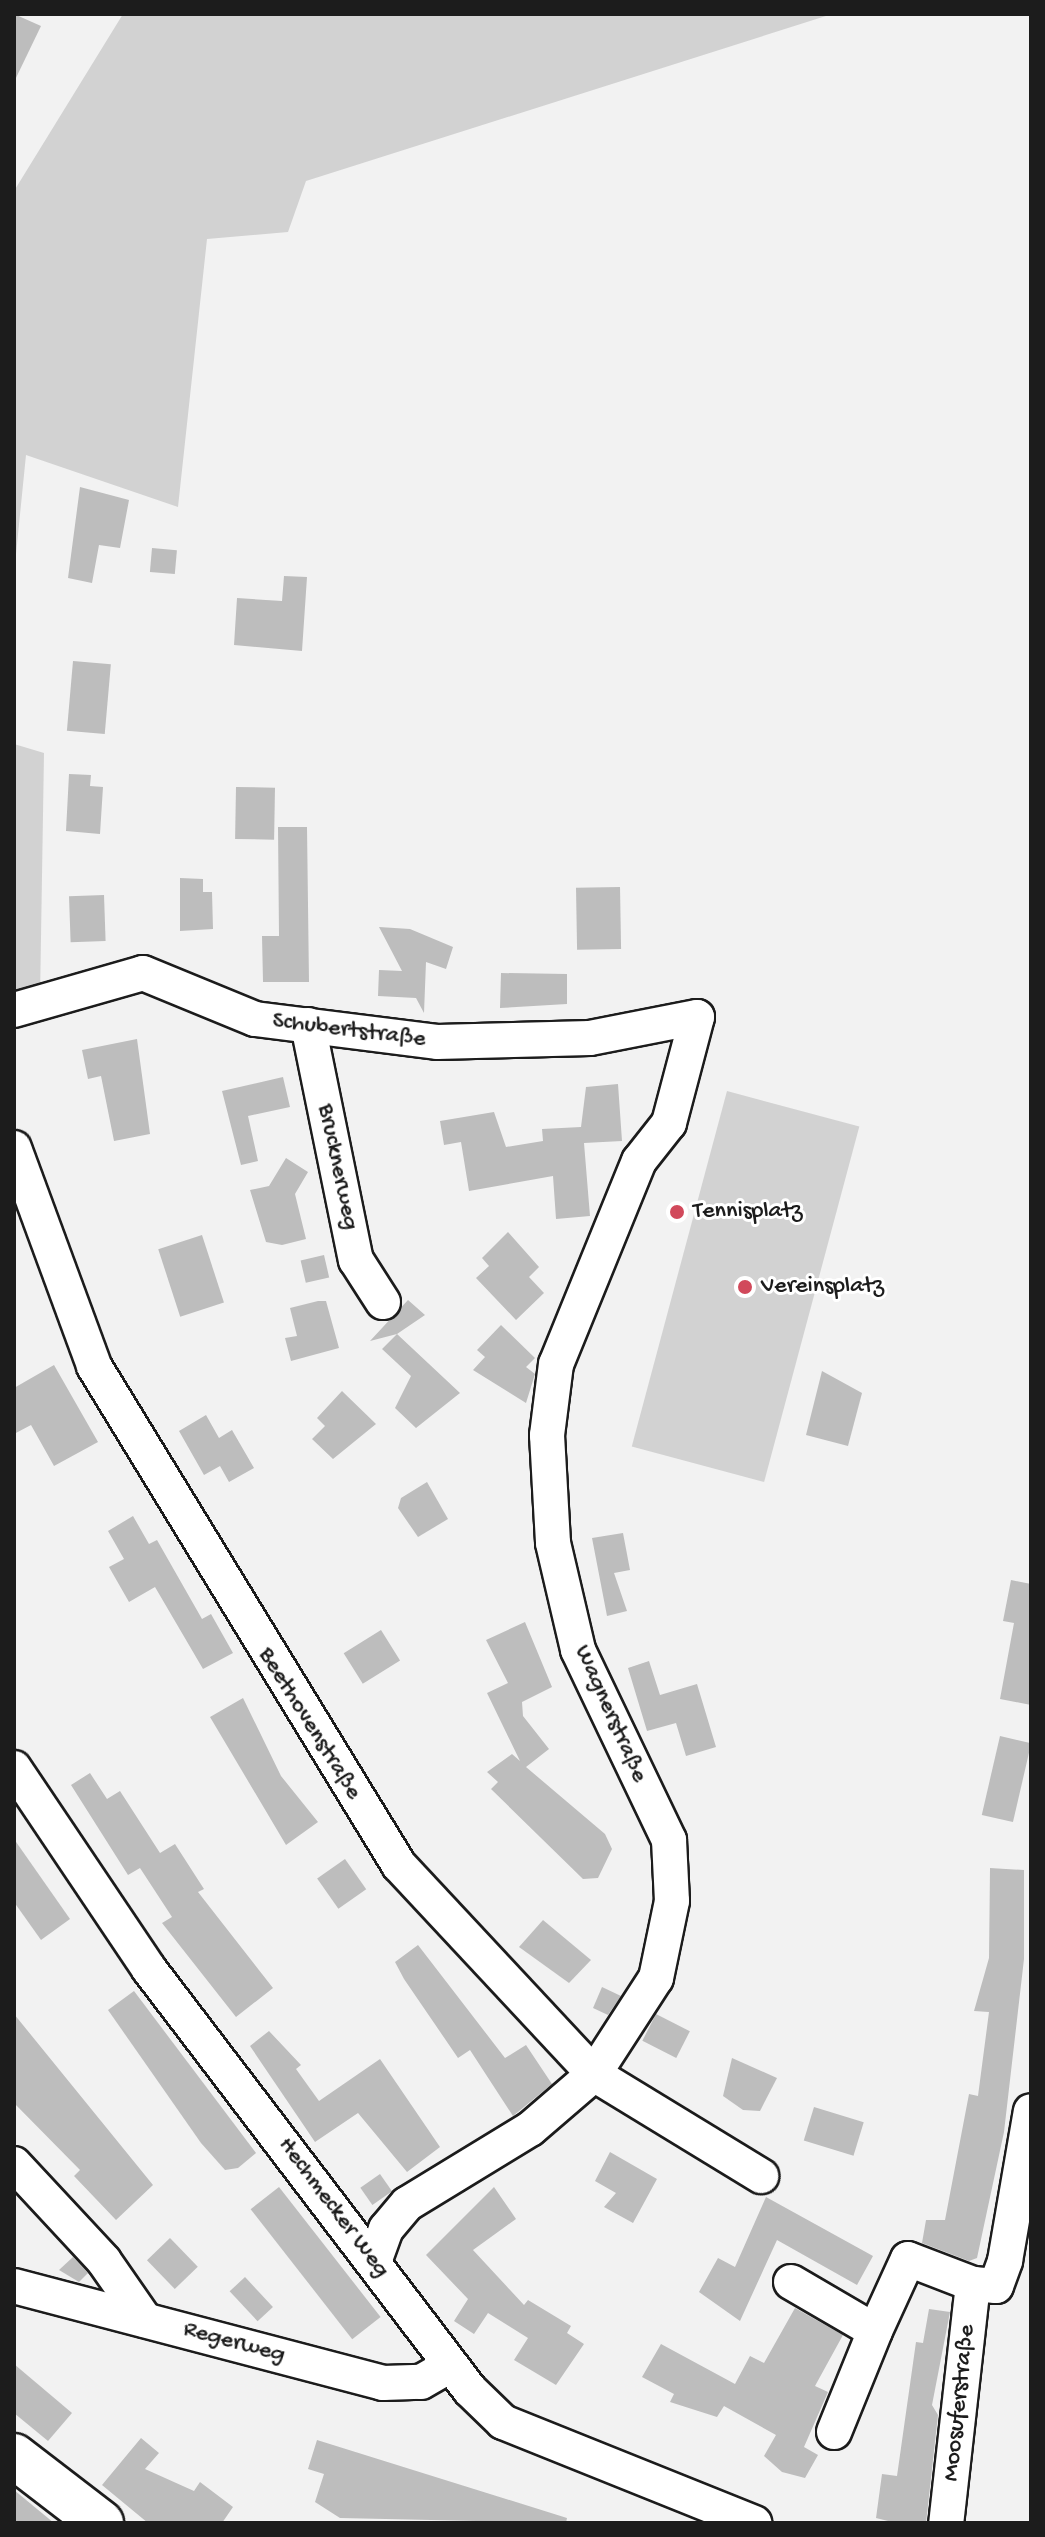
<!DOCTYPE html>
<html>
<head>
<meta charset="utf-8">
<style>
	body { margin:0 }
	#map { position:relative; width:1045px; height:2537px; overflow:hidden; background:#f2f2f2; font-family:"Gochi Hand",sans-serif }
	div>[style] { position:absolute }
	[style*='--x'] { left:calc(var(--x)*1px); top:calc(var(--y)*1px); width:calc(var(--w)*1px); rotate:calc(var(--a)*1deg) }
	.green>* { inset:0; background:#d2d2d2; transform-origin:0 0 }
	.building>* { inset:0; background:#bdbdbd; transform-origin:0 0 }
	.roads { filter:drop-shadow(2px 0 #1c1c1c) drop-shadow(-2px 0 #1c1c1c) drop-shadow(0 2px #1c1c1c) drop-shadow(0 -2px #1c1c1c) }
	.minor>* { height:34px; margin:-17px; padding:0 17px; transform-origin:17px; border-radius:17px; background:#fff }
	.major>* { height:44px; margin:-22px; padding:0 22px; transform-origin:22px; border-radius:22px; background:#fff }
	.dots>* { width:22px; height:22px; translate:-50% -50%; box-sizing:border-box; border:4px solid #fff; border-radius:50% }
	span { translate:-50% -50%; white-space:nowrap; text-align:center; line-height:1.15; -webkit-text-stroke:6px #fff; paint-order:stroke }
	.street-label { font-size:24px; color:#1c1c1c }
	.poi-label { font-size:24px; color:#1c1c1c }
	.left { translate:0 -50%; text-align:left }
	.frame { position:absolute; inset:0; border:16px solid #1c1c1c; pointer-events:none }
</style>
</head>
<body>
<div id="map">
	<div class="green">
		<i style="clip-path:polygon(123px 14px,894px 14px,829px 15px,306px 181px,288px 232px,207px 239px,178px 507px,26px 455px,14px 574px,14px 191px)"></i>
		<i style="clip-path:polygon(14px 744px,44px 753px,40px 999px,14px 1010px)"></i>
		<i style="left:727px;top:1091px;width:137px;height:368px;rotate:15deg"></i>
	</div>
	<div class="building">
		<i style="clip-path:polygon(14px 14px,41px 26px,14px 82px)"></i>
		<i style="clip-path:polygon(80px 487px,129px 500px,120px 548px,99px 545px,92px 583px,68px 578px)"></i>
		<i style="left:152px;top:548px;width:25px;height:24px;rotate:5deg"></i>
		<i style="clip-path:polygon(284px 576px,307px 577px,302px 651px,234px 645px,237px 598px,282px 601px)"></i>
		<i style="left:73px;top:661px;width:38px;height:70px;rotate:5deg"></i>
		<i style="clip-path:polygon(69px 774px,91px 775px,90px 786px,103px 787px,100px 834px,66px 831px)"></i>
		<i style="left:236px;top:787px;width:39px;height:52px;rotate:1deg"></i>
		<i style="clip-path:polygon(278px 827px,307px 827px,309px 982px,263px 982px,262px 936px,279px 936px)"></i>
		<i style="clip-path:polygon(180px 878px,203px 879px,203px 892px,212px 892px,213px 929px,180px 931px)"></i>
		<i style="left:620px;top:887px;width:62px;height:44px;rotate:89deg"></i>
		<i style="left:104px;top:895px;width:46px;height:35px;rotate:88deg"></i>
		<i style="clip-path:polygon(379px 927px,410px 929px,453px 947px,446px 969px,426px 962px,424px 1013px,416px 998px,378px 996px,379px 970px,402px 971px)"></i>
		<i style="clip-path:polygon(501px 973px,567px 974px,567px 1004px,500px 1008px)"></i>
		<i style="clip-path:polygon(137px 1039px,150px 1134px,114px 1141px,101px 1076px,88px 1079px,82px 1050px)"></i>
		<i style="clip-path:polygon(283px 1077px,290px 1107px,248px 1116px,258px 1161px,241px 1165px,222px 1091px)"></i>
		<i style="clip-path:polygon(618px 1084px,622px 1141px,584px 1143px,590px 1216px,556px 1219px,553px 1176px,469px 1191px,461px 1142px,444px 1145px,440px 1121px,494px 1112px,506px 1147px,543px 1141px,542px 1129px,581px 1127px,586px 1087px)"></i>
		<i style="clip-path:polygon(286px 1158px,308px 1172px,295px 1194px,306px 1239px,282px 1245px,266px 1242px,250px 1190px,269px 1186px)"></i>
		<i style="clip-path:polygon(508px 1232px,539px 1267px,529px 1277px,544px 1293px,516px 1320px,476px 1278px,489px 1266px,482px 1258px)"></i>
		<i style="left:202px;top:1235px;width:71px;height:46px;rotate:72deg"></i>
		<i style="left:324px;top:1255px;width:23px;height:24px;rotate:77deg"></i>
		<i style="clip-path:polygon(408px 1300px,425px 1315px,397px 1334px,460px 1393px,416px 1428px,395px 1408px,411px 1376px,382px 1349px,397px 1334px,370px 1341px)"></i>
		<i style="clip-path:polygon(318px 1301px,326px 1301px,339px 1348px,291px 1361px,285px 1338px,297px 1336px,290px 1308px)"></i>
		<i style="clip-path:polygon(501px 1325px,535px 1358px,526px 1367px,535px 1374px,526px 1403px,473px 1370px,485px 1357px,477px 1350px)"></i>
		<i style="clip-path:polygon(54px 1365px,98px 1442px,54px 1466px,31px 1425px,14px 1434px,14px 1388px)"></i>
		<i style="clip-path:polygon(822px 1371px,862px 1393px,848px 1446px,806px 1435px)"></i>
		<i style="clip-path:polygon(342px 1391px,376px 1424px,333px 1459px,312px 1439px,325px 1426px,317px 1418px)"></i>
		<i style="clip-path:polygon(206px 1415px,219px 1438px,232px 1430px,254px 1468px,229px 1482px,220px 1466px,204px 1475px,179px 1431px)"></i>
		<i style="clip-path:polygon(427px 1482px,448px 1519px,418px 1537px,398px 1508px,401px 1498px)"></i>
		<i style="clip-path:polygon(133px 1516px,149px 1544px,157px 1540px,202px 1619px,211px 1614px,233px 1653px,203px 1669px,155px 1587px,129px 1602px,109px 1567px,124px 1559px,108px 1531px)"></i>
		<i style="clip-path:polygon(623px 1533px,630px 1570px,614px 1573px,627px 1611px,607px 1616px,592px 1538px)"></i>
		<i style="clip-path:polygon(1011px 1580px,1031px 1584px,1031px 1705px,1000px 1699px,1014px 1623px,1003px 1621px)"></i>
		<i style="clip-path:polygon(525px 1622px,552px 1687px,522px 1702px,523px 1716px,549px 1749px,526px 1767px,605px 1834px,612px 1849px,598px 1878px,583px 1879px,491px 1789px,498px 1782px,487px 1772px,512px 1754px,520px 1761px,487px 1693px,508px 1683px,486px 1640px)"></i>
		<i style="left:381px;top:1630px;width:36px;height:44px;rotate:58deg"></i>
		<i style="clip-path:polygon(649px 1661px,660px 1695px,697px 1684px,716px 1747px,686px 1756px,676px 1723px,647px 1731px,628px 1668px)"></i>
		<i style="clip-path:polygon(243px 1698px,281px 1776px,318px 1822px,286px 1845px,210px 1717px)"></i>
		<i style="left:1000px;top:1736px;width:32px;height:81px;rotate:13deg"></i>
		<i style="clip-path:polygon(90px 1773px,107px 1799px,120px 1791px,160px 1853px,175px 1844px,204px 1889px,198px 1892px,273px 1988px,236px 2017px,162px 1923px,172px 1917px,140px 1868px,128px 1875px,71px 1785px)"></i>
		<i style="clip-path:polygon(14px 1839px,70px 1919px,41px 1940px,14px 1902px)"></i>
		<i style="left:345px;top:1859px;width:37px;height:34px;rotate:55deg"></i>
		<i style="clip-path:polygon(990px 1868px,1024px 1870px,1024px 1959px,1004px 2132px,977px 2258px,969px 2261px,922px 2243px,926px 2220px,945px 2220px,969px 2094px,978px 2096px,989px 2012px,974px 2011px,989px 1958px)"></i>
		<i style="clip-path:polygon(543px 1920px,591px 1960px,569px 1983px,519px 1947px)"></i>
		<i style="clip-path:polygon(418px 1945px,505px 2058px,526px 2045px,552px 2084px,513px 2116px,470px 2050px,458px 2058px,404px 1979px,395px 1962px)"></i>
		<i style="clip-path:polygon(602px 1987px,621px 1996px,608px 2015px,593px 2008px)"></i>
		<i style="clip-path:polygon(134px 1991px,256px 2153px,238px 2168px,225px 2170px,201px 2143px,108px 2010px)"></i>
		<i style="clip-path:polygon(14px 2014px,153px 2185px,116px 2220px,74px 2176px,80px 2170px,14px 2103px)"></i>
		<i style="left:656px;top:2014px;width:38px;height:30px;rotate:27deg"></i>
		<i style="clip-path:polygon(269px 2031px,301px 2065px,296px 2069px,319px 2101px,380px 2059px,440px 2147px,407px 2172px,358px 2113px,315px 2142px,250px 2046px)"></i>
		<i style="clip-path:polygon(732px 2058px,777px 2078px,760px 2111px,743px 2110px,723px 2096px)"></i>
		<i style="left:814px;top:2107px;width:52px;height:35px;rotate:17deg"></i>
		<i style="clip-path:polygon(610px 2152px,657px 2179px,633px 2223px,604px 2207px,616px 2193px,595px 2181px)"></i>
		<i style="left:380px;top:2174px;width:21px;height:24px;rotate:55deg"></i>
		<i style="left:279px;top:2187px;width:165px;height:36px;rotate:52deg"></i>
		<i style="clip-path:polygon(494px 2187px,516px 2219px,473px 2250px,524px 2305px,528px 2300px,571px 2326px,567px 2333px,584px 2344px,556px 2385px,514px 2360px,528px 2338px,488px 2313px,474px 2334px,454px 2321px,468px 2299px,426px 2255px)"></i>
		<i style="clip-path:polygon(766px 2197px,873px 2256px,857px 2285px,777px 2240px,740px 2321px,699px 2292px,718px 2258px,735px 2267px)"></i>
		<i style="left:170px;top:2238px;width:40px;height:32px;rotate:46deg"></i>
		<i style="clip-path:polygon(73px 2257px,88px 2273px,79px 2282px,59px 2270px)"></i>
		<i style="left:245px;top:2277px;width:41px;height:21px;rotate:47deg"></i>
		<i style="clip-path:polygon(795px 2308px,843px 2335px,815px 2386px,828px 2392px,804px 2447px,818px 2455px,805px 2478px,782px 2472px,764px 2456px,776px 2435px,724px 2406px,717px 2417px,670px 2402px,674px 2394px,642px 2377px,661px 2344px,735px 2384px,750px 2356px,764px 2363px)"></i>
		<i style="clip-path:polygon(929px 2309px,950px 2312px,932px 2405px,938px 2415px,926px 2523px,896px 2523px,876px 2518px,882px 2474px,897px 2476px,916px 2342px,923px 2343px)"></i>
		<i style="clip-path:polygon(14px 2364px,72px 2413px,48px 2441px,14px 2413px)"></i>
		<i style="clip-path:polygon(141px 2438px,159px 2453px,145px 2469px,194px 2491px,200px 2482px,233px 2507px,222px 2523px,148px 2523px,102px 2485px)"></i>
		<i style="clip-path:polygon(317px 2440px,567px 2518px,566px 2523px,340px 2518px,315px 2502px,324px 2474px,308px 2469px)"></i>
		<i style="clip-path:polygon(14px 2490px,54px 2523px,14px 2523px)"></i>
	</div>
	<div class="roads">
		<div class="minor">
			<i style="--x:14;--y:1010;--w:134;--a:-16"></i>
			<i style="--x:143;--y:973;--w:121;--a:22.3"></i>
			<i style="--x:255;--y:1019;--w:183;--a:7.2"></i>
			<i style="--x:437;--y:1042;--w:153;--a:-1.5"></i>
			<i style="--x:590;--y:1038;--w:109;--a:-11.1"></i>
			<i style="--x:697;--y:1017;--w:110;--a:104.8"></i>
			<i style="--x:669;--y:1123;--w:48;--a:128.3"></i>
			<i style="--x:639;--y:1161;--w:219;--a:112.2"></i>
			<i style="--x:556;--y:1364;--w:72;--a:97.2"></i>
			<i style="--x:547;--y:1435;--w:108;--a:86.8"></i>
			<i style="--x:553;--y:1543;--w:110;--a:76.8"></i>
			<i style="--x:578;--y:1650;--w:211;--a:64.4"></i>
			<i style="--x:669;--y:1840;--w:61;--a:87.2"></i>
			<i style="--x:672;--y:1901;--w:79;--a:101.7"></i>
			<i style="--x:656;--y:1978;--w:114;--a:122.9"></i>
			<i style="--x:594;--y:2074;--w:84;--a:139.3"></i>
			<i style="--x:530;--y:2129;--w:144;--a:148.6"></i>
			<i style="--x:407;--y:2204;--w:33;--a:130"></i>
			<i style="--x:386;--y:2229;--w:35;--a:110"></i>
			<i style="--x:308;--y:1025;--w:240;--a:78.5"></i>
			<i style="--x:356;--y:1260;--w:50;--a:57.3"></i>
			<i style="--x:14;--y:1148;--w:232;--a:69.8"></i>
			<i style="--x:94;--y:1366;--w:585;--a:58.57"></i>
			<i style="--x:399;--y:1865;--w:286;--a:47"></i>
			<i style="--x:594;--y:2074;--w:196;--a:31.4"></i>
			<i style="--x:14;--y:1768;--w:242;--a:56.1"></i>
			<i style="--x:149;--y:1969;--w:529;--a:52.68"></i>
			<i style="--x:470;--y:2390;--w:46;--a:44.1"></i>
			<i style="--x:503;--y:2422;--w:271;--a:21.9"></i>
			<i style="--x:14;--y:2164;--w:132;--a:47.1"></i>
			<i style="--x:104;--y:2261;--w:72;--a:55.2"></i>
			<i style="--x:791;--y:2282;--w:97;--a:30.3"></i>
			<i style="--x:875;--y:2331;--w:109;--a:112.1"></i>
			<i style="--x:973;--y:2284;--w:23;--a:5"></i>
			<i style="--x:996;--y:2286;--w:27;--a:-70"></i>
			<i style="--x:1005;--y:2261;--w:152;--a:-80.2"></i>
			<i style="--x:14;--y:2286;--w:382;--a:14.7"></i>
			<i style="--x:383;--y:2383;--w:38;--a:-2"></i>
			<i style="--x:421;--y:2382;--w:34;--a:-30"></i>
			<i style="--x:875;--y:2331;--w:79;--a:-65.4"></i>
			<i style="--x:908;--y:2259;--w:70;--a:21"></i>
			<i style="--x:973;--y:2284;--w:241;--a:96.4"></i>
		</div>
		<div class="major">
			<i style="--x:14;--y:2456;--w:110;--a:37.6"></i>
		</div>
	</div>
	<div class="dots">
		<i style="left:677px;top:1212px;background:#d1495b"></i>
		<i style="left:745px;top:1287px;background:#d1495b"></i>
	</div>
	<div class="street-label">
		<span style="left:349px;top:1031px;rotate:7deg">Schubertstraße</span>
		<span style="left:337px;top:1167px;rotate:78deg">Brucknerweg</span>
		<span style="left:610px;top:1714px;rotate:66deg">Wagnerstraße</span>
		<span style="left:309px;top:1724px;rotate:58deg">Beethovenstraße</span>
		<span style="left:333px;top:2208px;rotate:53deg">Hechmecker Weg</span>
		<span style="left:234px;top:2343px;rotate:15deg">Regerweg</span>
		<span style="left:960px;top:2403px;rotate:-84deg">Moosuferstraße</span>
	</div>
	<div class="poi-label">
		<span class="left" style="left:693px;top:1212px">Tennisplatz</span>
		<span class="left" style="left:761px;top:1287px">Vereinsplatz</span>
	</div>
	<div class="frame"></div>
</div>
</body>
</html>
